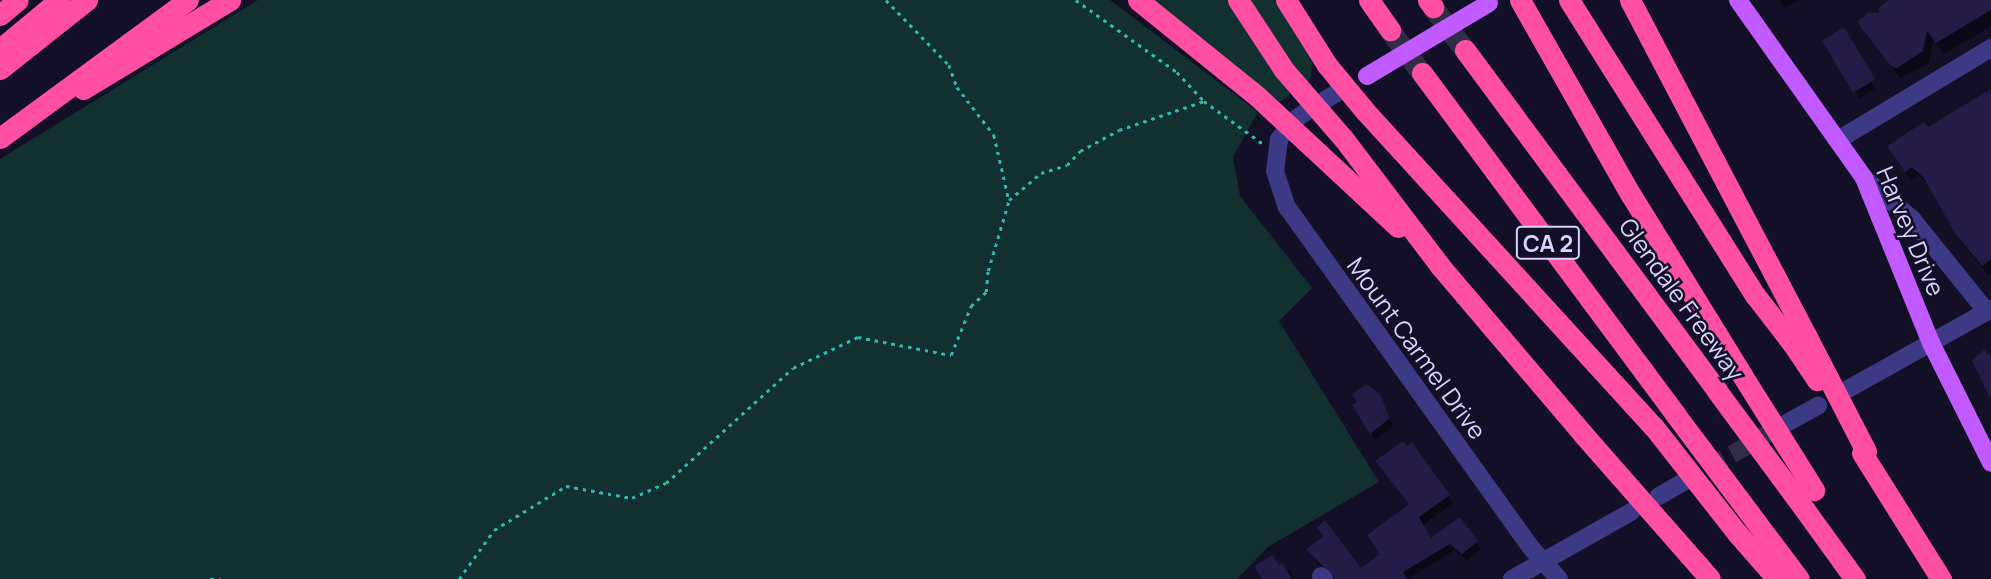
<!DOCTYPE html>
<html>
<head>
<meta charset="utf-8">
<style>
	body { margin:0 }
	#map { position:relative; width:1991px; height:579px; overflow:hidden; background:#130f26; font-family:Manrope,sans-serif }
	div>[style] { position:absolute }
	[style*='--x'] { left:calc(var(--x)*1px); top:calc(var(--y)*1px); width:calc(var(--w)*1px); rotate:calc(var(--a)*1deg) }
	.green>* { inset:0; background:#12302f }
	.shadow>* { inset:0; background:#0007 }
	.building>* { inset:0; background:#241b47; transform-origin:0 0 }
	.minor-tunnel>* { height:18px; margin-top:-9px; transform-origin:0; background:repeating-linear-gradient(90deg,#312d47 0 18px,transparent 0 27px) }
	.highway-tunnel>* { height:21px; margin-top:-10.5px; transform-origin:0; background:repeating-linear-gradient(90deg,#312d47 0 21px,transparent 0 31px) }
	.path>* { height:2.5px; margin-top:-1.25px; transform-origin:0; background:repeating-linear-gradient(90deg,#2fb8b0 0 3.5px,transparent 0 8.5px) }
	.minor>* { height:18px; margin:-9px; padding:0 9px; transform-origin:9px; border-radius:9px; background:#3d3a85 }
	.major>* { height:18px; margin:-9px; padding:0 9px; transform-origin:9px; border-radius:9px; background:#c25bff }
	.highway>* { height:21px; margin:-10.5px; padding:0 10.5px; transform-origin:10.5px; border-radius:10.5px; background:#ff4fa3 }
	.major-bridge>* { height:18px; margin:-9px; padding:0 9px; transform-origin:9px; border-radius:9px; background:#c25bff }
	.highway-bridge>* { height:21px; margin:-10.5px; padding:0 10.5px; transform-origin:10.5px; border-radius:10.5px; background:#ff4fa3 }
	span { translate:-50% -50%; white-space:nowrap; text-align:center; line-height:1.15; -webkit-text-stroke:5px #130f26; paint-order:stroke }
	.shield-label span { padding:2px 5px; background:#130f26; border:2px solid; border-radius:5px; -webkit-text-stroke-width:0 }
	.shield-label { font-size:23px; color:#d9d4ff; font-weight:700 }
	.street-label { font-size:24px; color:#d9d4ff }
</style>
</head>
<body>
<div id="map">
	<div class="green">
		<i style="clip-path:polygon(258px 0,1110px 0,1258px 112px,1233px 157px,1240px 196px,1312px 288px,1279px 321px,1379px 482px,1268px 547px,1237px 579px,0 579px,0 159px)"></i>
		<i style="clip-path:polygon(1154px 0,1275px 0,1312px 62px,1311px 78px,1280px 102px)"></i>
	</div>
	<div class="shadow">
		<i style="clip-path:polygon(1779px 0,1799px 0,1784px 8px)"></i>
		<i style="clip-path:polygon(1892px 0,1991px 0,1991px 26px,1944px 54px,1933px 40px,1929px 63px,1900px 78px,1859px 22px,1881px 15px)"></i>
		<i style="clip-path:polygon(1844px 30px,1875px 89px,1859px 98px,1825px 41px)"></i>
		<i style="clip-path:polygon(1991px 91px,1991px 273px,1988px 275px,1962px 243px,1931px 187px,1918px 175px,1911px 180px,1894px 156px)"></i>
		<i style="clip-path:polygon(1359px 403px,1384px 404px,1393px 426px,1375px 440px,1354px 406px)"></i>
		<i style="clip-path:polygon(1412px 445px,1453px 503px,1422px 526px,1431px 541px,1476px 542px,1481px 549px,1467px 561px,1455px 550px,1408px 579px,1339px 579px,1326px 566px,1321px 569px,1309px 550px,1361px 570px,1382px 555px,1411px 505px,1407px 449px)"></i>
		<i style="clip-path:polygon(1272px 557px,1286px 572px,1290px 570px,1295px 579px,1263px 579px)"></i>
	</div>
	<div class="building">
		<i style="clip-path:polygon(1889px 0,1991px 0,1991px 10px,1936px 43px,1927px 31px,1923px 51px,1897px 68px,1891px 66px,1857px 22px,1868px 13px,1879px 13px,1879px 7px)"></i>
		<i style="left:1844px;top:27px;width:61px;height:26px;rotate:59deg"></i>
		<i style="clip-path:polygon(1991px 89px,1991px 259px,1982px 266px,1955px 233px,1924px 178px,1912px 167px,1905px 172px,1887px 146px,1924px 122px,1928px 127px)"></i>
		<i style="clip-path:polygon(1984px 350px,1991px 356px,1991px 400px,1972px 360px)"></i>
		<i style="clip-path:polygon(1366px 384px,1380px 394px,1390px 418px,1370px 434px,1352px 405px,1357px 402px,1352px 394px)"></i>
		<i style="clip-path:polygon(1403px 441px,1407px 446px,1412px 442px,1450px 495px,1419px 517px,1431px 538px,1460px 517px,1478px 541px,1462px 554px,1450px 544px,1403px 572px,1408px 579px,1335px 579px,1306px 549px,1324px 536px,1317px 528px,1325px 520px,1361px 568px,1380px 554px,1367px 535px,1409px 504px,1375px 461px)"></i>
		<i style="clip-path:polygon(1273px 555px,1279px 565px,1282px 563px,1292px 579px,1262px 579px,1254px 566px)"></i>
	</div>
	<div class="minor-tunnel">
		<i style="--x:1685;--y:481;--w:115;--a:-29.7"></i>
	</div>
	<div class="highway-tunnel">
		<i style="--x:1433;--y:7;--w:54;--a:53.3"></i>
		<i style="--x:1390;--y:30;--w:54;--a:53.3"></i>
	</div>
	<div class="path">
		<i style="--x:886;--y:0;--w:91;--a:45.9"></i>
		<i style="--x:949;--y:65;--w:23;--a:70"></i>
		<i style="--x:957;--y:87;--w:61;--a:52.4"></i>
		<i style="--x:994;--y:135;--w:67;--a:77"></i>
		<i style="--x:1076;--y:0;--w:124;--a:35.5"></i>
		<i style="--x:1177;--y:72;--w:40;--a:47"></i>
		<i style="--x:210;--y:579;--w:10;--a:0"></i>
		<i style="--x:459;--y:579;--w:60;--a:-54.5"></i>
		<i style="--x:494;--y:530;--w:84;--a:-31.4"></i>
		<i style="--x:566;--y:486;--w:67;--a:10.3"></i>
		<i style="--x:632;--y:498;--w:37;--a:-24"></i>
		<i style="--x:666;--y:483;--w:171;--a:-42.2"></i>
		<i style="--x:793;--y:368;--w:72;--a:-25.5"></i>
		<i style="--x:858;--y:337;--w:95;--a:11"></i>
		<i style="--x:951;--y:355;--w:53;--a:-67.8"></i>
		<i style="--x:971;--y:306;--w:21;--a:-43"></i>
		<i style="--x:986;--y:292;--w:21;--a:-85"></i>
		<i style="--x:988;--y:271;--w:74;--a:-73.5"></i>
		<i style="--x:1009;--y:200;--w:42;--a:-40.2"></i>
		<i style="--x:1041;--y:173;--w:27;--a:-17"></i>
		<i style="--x:1067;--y:165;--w:19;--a:-47"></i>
		<i style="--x:1080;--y:151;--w:44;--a:-28.3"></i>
		<i style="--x:1119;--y:130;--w:90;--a:-18.8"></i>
		<i style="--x:1204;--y:101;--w:72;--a:35.9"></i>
	</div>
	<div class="minor">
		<i style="--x:1325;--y:100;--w:23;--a:-31"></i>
		<i style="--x:1297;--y:118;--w:12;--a:-35"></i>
		<i style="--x:1286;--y:131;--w:11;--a:131"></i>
		<i style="--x:1279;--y:139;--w:32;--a:97"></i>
		<i style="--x:1275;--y:171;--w:38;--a:72"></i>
		<i style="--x:1287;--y:207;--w:421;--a:54.4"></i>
		<i style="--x:1532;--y:549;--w:40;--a:48"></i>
		<i style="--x:1838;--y:140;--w:179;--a:-31"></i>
		<i style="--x:1864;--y:178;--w:63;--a:40.5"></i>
		<i style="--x:1912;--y:219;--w:119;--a:51.1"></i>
		<i style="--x:1848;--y:389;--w:164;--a:-29.2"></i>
		<i style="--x:1785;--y:424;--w:38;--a:-29"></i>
		<i style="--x:1659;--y:496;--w:30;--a:-30"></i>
		<i style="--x:1321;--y:576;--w:4;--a:45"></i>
		<i style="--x:1512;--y:579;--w:137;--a:-29.4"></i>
	</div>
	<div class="major">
		<i style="--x:1738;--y:0;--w:218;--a:54.7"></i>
		<i style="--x:1864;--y:178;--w:178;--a:67.9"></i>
		<i style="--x:1931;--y:343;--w:134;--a:63.4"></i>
	</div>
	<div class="highway">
		<i style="--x:1138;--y:0;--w:154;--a:38.9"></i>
		<i style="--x:1286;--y:0;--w:77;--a:57.8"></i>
		<i style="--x:1327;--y:65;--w:60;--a:50.4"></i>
		<i style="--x:1365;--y:111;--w:427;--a:47.6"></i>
		<i style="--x:1369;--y:0;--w:37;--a:55"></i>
		<i style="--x:1428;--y:0;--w:9;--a:54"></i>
		<i style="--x:1520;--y:0;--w:224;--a:60.4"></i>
		<i style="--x:1631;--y:195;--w:211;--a:58.3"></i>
		<i style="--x:1569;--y:0;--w:349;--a:57.8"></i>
		<i style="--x:1755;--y:295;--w:61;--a:52.4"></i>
		<i style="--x:1630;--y:0;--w:378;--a:62.3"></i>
		<i style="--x:0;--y:15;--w:23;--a:-40"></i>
		<i style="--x:0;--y:49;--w:77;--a:-39.7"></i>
		<i style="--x:1465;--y:50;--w:424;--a:53.5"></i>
		<i style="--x:0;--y:69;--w:111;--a:-38.4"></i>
		<i style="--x:1422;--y:73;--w:425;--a:53.4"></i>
		<i style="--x:83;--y:89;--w:172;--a:-31.2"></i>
		<i style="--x:0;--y:138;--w:233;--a:-36.3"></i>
		<i style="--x:1440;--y:266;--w:219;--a:49.6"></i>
		<i style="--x:1862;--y:453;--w:149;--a:57.9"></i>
		<i style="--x:1797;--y:499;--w:99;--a:54.1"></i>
		<i style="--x:1756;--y:522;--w:71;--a:53"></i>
		<i style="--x:1737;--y:533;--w:61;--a:49"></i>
		<i style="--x:1698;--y:565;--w:18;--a:49"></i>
	</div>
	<div class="major-bridge">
		<i style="--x:1367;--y:76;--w:142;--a:-30.9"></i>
	</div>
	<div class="highway-bridge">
		<i style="--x:1238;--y:0;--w:84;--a:56.7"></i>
		<i style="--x:1284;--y:70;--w:90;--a:49.1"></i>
		<i style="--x:1343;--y:138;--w:161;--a:52.8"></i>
		<i style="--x:1258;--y:97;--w:191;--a:42.9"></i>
		<i style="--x:1806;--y:335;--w:131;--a:62.7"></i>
		<i style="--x:1792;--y:343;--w:45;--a:56"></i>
		<i style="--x:1742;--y:375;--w:136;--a:57.9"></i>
		<i style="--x:1717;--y:391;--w:134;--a:53.5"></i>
		<i style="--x:1675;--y:414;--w:135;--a:53.1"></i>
		<i style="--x:1653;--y:426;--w:136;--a:51.9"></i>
		<i style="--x:1582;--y:433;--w:176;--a:48.7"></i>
	</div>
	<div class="shield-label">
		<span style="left:1548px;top:243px">CA 2</span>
	</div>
	<div class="street-label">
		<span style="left:1911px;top:231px;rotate:67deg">Harvey Drive</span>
		<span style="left:1682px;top:299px;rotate:54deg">Glendale Freeway</span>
		<span style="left:1417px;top:348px;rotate:54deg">Mount Carmel Drive</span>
	</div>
</div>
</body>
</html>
